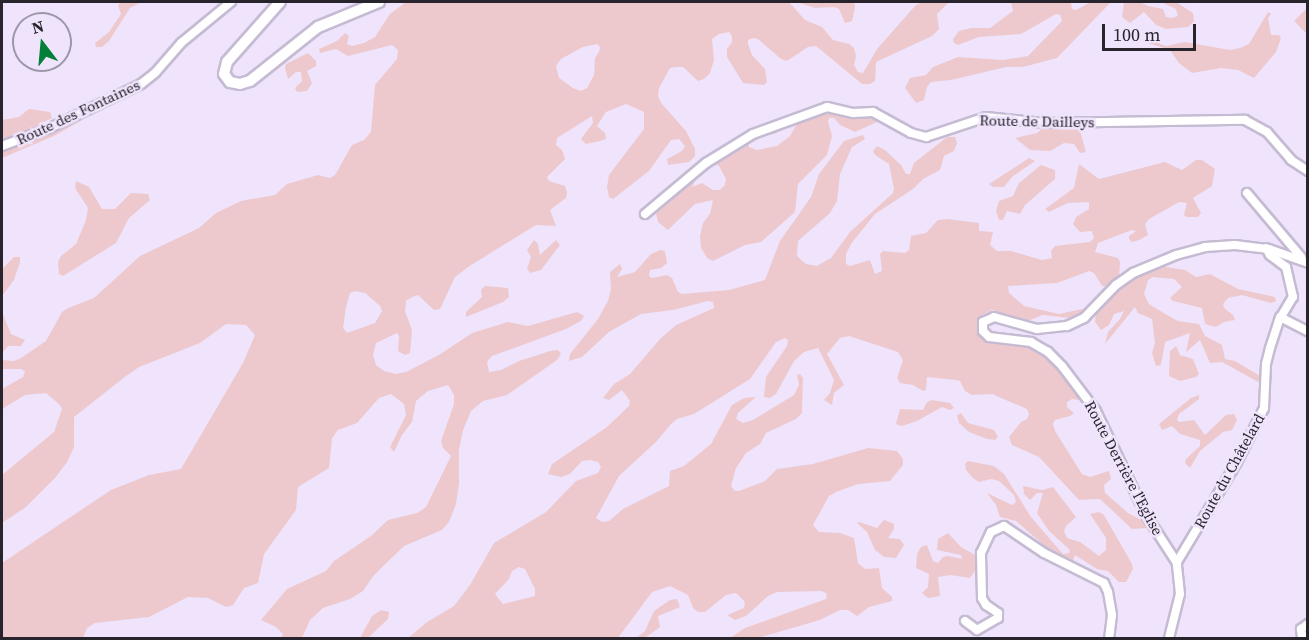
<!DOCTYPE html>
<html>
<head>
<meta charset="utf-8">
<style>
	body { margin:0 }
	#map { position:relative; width:1309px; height:640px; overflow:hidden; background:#efe4fc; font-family:"Source Serif 4",serif }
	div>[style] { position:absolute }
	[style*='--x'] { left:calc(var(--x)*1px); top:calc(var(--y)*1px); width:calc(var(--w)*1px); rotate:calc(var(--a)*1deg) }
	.green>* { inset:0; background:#edc9ce }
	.roads { filter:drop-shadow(2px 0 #c5bbd2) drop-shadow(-2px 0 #c5bbd2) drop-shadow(0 2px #c5bbd2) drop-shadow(0 -2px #c5bbd2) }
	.minor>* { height:8px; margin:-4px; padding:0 4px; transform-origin:4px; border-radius:4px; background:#fff }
	.major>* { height:10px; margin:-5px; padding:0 5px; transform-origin:5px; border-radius:5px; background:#fff }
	span { translate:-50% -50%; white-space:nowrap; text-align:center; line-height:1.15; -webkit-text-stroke:5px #efe4fc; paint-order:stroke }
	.street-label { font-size:15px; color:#28242c }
	.frame { position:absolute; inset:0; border:3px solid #28242c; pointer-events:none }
	.north { position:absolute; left:12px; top:12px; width:60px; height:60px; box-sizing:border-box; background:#efe4fc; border:2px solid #9f97a9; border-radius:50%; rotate:344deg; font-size:16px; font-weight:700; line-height:24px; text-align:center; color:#28242c }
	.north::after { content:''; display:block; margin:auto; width:21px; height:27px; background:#037f38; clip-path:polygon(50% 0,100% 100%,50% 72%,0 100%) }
	.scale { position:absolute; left:1102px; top:24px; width:94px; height:27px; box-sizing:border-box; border:3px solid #28242c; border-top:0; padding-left:8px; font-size:18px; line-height:21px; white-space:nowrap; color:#28242c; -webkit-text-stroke:4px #efe4fc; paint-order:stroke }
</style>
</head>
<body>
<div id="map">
	<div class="green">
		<i style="clip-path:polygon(122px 2px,142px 2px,130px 8px,109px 41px,102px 47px,96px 47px,95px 43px,109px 32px,121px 14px,118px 5px)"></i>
		<i style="clip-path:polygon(evenodd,406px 2px,789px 2px,805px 20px,822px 27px,833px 40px,849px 44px,854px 48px,856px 56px,854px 65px,858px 72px,863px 73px,877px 49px,915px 6px,922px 2px,949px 2px,937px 14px,939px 29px,932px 36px,876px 62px,875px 81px,870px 84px,862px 84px,816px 46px,808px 47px,787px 61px,781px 59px,758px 39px,753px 38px,748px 40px,748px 44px,752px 55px,765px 69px,767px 82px,764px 85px,743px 83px,727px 57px,727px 49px,732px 42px,732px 36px,729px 32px,719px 34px,712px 39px,714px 60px,710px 73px,704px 79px,698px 81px,683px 67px,675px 67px,670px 68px,659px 88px,658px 96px,661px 103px,686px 131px,695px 149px,695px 156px,689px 162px,668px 165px,667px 159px,682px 151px,685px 146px,679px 139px,671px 140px,649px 171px,613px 199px,609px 197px,607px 187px,609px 175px,644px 129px,644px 112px,626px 104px,606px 112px,597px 126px,605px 133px,606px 139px,600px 141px,586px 144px,581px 139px,593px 123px,592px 116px,557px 138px,556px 145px,562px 150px,565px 159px,547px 177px,549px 181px,565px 186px,567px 192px,566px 198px,550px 210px,556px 226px,536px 225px,468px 267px,455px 277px,440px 309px,434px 310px,418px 295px,412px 297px,406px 301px,405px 311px,412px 330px,410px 353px,405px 355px,398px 351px,399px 336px,397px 333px,376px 343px,373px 355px,376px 365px,384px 371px,396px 374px,406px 372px,439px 355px,472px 333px,508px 322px,528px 326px,577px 312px,584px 316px,581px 321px,566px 329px,492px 356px,487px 362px,489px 372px,501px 370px,519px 361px,550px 351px,558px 350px,561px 354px,557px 360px,507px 395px,483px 401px,471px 411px,463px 430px,459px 450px,459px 484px,456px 504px,449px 522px,442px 530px,404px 546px,374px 575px,363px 591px,350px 599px,323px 608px,310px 620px,302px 638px,281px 638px,283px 634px,276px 627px,261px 620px,287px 589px,326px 571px,334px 561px,371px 536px,388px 520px,417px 513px,426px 507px,451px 456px,443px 448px,441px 441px,454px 404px,454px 395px,448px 385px,428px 391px,416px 401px,412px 422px,402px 435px,394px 452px,390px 447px,406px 415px,404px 404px,391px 394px,379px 398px,357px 423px,338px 430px,332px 438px,329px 468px,298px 487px,296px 510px,264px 554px,258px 583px,244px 588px,233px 605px,226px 607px,208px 598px,188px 597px,149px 617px,95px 623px,87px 628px,83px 638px,2px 638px,2px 563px,111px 490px,149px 475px,181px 469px,243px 363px,255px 335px,246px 325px,226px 324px,200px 343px,139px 367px,126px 376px,74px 417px,74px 447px,67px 462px,55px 478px,26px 507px,2px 523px,2px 475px,54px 432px,62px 409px,60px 405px,46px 393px,25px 395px,2px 409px,2px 389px,23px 377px,25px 372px,22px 369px,2px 369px,2px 360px,14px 361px,21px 358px,46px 341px,62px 312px,68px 308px,94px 298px,140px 256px,199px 228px,216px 213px,241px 201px,275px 195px,287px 184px,318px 175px,330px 178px,335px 175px,352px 145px,364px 140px,371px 132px,375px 85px,397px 59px,398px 50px,392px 45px,348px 56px,336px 49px,320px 53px,319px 49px,337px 41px,345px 33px,349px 36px,347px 44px,352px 46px,364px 43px,375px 37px,390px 14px,406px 2px,597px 44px,600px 47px,599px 52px,595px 58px,594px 75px,587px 88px,581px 91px,573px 88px,559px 78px,556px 66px,561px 59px,583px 47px,597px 44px,406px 2px,355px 291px,365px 293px,380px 306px,382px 311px,375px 323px,347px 333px,343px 328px,346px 307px,350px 293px,355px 291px)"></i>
		<i style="clip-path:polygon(797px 2px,854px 2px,855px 7px,852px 21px,845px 23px,839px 9px,834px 7px,815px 8px)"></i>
		<i style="clip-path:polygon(1011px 2px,1071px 2px,1072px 9px,1076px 10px,1091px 2px,1111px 2px,1057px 58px,1023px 67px,1006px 67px,951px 80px,931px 82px,927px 87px,924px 100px,916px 103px,905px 88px,910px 78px,926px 75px,933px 67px,958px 57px,1003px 60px,1028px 56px,1062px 21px,1060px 15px,1056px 14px,1021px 34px,979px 37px,958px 45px,954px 43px,953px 39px,959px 31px,971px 28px,990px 28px,1013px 11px)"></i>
		<i style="clip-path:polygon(1124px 2px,1140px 2px,1148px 6px,1163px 9px,1166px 17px,1172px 18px,1178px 16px,1176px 9px,1161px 2px,1176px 2px,1193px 13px,1194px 21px,1188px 27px,1166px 29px,1156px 25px,1144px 12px,1130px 23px,1122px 17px)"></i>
		<i style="clip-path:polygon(1307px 8px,1308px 33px,1307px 34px,1294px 21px)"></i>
		<i style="clip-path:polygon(1268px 12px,1271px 14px,1268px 18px,1271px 35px,1279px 35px,1281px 38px,1276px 52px,1254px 78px,1238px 70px,1221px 68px,1192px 73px,1179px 63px,1170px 50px,1148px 43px,1150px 40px,1166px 46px,1185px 42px,1230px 50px,1240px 48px,1249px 44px)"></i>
		<i style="clip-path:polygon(308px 53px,316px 61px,316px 66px,307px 71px,312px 83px,307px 91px,297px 92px,295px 88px,302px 81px,301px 72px,296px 72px,288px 79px,285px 68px,286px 64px)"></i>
		<i style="clip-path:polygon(29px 109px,50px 112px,52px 118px,32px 129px,2px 139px,2px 120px,19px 117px)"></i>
		<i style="clip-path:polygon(828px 111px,854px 117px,870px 115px,878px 117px,877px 122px,855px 132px,840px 125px,834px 118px,829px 118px,828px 122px,832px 136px,827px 155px,798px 184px,795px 212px,761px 242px,745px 245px,713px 261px,707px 258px,701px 248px,700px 236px,703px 223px,710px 214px,713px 200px,695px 204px,668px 230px,658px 222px,656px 214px,658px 207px,698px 174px,692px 187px,702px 183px,713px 190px,720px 190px,725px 185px,726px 179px,719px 166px,715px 164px,701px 171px,734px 143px,778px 128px,777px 133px,753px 139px,748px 143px,749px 147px,757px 150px,777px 146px,790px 136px,798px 122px)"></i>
		<i style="clip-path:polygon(81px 116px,82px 120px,54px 136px,2px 158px,2px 149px)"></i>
		<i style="clip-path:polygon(1045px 126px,1079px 127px,1086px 152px,1080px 153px,1074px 144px,1064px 143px,1050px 151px,1030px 150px,1015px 138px,1037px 133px)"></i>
		<i style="clip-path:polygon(evenodd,863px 135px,865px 139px,852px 147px,840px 174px,837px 201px,830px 213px,798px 241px,797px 256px,806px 264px,817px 266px,831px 258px,850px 232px,893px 193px,894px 189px,889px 164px,875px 155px,873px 151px,877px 146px,885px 150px,901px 165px,906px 174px,910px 174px,914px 163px,947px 137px,955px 137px,957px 143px,954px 151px,944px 156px,940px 170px,923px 179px,913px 189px,875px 214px,851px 244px,846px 254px,846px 264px,850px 266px,870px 260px,875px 274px,882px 271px,880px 254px,883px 251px,905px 253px,909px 250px,911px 236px,926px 233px,938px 220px,947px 219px,979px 223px,979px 231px,993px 232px,990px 245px,997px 251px,1011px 251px,1042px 260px,1052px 258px,1051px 251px,1055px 246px,1090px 242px,1094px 238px,1092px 231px,1080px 232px,1073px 224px,1076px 217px,1089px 209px,1089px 202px,1068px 203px,1049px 212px,1045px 209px,1074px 188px,1079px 164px,1099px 179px,1165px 162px,1182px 170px,1196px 160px,1202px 160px,1215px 169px,1212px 186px,1193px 198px,1201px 213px,1198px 217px,1187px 217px,1184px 215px,1187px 203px,1179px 202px,1149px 219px,1145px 224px,1148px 235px,1139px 240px,1132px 242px,1129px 239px,1129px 236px,1136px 231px,1132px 230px,1098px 243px,1095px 252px,1118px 258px,1120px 262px,1119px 280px,1108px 286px,1102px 286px,1094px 273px,1089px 271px,1057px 283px,1008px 286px,1009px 293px,1024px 306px,1059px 314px,1082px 309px,1083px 312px,1069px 318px,1043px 315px,1025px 322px,992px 310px,982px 315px,978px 325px,981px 336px,989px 341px,1030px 346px,1065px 374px,1082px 398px,1080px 400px,1072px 399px,1067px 402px,1067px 407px,1074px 413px,1070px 416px,1055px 420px,1053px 424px,1055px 431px,1082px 474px,1090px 477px,1109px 471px,1111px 479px,1104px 485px,1105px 493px,1128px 513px,1145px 522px,1147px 528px,1132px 529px,1100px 499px,1079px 500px,1039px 457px,1012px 445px,1009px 437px,1021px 422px,1027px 419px,1029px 414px,1027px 409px,992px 394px,972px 395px,965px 391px,960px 381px,956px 380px,927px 377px,926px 390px,923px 391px,913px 385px,900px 383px,897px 378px,903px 360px,898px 352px,849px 336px,840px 338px,827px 354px,844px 385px,834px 393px,832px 405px,824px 400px,830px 393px,834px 380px,818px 348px,804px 352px,794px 361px,776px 394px,770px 398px,764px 397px,766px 377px,787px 346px,788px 340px,785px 338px,776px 342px,750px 379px,694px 414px,677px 419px,671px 424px,656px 442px,619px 476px,596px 518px,602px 522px,609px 521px,623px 509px,669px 486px,670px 471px,684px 466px,711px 444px,732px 405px,744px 398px,756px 397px,738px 413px,736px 419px,743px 423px,753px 420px,794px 395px,799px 385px,797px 375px,800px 374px,803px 378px,802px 413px,796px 419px,766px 433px,760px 444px,746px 453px,736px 468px,731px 486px,735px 491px,739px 491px,765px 481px,777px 469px,813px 464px,868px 448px,897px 451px,903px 459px,903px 465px,890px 481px,858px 484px,836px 492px,829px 496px,813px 525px,819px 532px,840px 533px,854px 538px,858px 563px,865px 569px,879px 568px,882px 588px,892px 597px,892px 601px,869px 607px,857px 616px,848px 610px,840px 610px,820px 620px,761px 637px,730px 638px,745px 628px,826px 599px,827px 594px,822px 591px,777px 592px,768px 596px,746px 616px,735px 620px,727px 615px,744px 608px,745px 602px,736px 593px,726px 595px,705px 612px,698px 612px,693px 608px,688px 595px,670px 586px,652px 592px,618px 638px,408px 638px,427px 622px,454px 606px,470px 585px,494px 543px,546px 512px,576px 481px,598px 473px,601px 467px,598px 462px,590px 460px,582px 461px,570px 474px,561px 477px,548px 474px,552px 464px,607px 427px,629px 406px,630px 401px,622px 390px,609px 400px,603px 398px,614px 384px,630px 374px,661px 338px,676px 325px,714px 308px,713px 302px,708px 301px,673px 310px,641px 314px,609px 332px,582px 357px,569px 361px,570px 354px,598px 319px,608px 301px,611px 289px,610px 272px,620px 264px,622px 269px,617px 277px,635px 272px,651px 254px,660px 250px,665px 251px,667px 263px,661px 268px,650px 270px,649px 276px,652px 278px,667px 275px,672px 278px,678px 292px,682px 294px,729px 290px,765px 280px,780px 241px,811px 197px,819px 174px,844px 141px,863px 135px,519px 567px,525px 569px,535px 589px,535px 596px,503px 604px,495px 594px,509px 579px,512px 571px,519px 567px)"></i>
		<i style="clip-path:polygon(1029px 158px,1035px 161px,1012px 177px,1004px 187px,993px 187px,989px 184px)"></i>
		<i style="clip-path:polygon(1041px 165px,1055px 170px,1055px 179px,1025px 205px,1020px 214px,1007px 211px,1003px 220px,999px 220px,996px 211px,999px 201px,1013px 196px,1019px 183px)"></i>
		<i style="clip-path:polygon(76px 181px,89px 187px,102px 209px,115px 209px,131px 193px,148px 194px,150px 200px,129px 218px,116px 243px,63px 276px,59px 274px,58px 262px,61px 256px,76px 244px,86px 220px,88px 208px,75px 188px)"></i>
		<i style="clip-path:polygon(534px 240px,538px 244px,540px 255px,556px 240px,560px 245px,541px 270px,530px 273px,527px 269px,531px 257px,527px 250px)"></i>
		<i style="clip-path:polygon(14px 257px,20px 257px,20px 262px,14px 280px,2px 296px,2px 269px)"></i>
		<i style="clip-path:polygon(1160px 266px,1185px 270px,1196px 277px,1210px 274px,1238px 289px,1275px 297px,1276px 301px,1271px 303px,1242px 295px,1228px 298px,1223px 304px,1224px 308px,1233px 315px,1235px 320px,1224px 322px,1216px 327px,1205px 324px,1202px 308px,1173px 301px,1170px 298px,1182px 287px,1174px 279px,1153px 277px,1148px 280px,1144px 294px,1149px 304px,1167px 315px,1178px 321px,1199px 324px,1205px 336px,1222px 345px,1225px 359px,1235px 361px,1260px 376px,1262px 384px,1222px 362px,1210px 363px,1200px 340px,1186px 352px,1190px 333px,1165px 342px,1161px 365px,1156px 366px,1152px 353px,1155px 343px,1152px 319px,1138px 313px,1135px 307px,1105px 344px,1108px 332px,1120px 319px,1124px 311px,1114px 314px,1109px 325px,1101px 330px,1095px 322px,1096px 311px,1119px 287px,1135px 275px)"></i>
		<i style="clip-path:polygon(485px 286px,508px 288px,509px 297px,503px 302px,466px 317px,466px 312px,482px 297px,481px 290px)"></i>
		<i style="clip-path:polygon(2px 312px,11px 334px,25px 340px,21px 346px,8px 346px,2px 353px)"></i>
		<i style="clip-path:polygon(1176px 346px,1180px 355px,1193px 359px,1199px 374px,1196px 377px,1180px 381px,1169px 376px,1170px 351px)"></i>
		<i style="clip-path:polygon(1199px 395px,1199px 399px,1179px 414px,1177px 420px,1179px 422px,1194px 420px,1205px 435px,1226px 415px,1234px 414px,1237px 420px,1232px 430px,1223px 432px,1200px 451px,1190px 468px,1185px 463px,1186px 459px,1200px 446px,1200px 440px,1180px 434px,1172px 426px,1162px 430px,1159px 424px,1191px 398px)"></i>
		<i style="clip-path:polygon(932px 400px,950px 403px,954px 408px,950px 410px,942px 407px,917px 421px,902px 426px,896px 424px,900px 409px,923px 410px,927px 402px)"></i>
		<i style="clip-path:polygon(961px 413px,968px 423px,994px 430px,998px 437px,995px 440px,987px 439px,969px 432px,959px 423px,957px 415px)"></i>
		<i style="clip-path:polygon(968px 461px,994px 466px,1004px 474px,1031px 517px,1063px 554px,1069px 553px,1070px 550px,1049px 531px,1037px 513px,1043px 493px,1037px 493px,1030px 500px,1024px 494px,1023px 486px,1042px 490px,1053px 487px,1076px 517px,1066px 526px,1064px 531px,1067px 538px,1080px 542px,1099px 556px,1106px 550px,1106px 538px,1090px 514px,1099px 512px,1104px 515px,1132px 564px,1133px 569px,1126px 582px,1119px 582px,1108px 571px,1097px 569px,1075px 555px,1072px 563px,1055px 555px,1016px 521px,1000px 517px,996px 505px,987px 493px,1012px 505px,1016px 502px,1014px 495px,999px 481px,991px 479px,979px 482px,973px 478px,966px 470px,965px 464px)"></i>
		<i style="clip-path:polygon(884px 520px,894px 524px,894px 529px,888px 538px,900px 539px,904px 545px,896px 558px,884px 557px,875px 550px,867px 532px,857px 523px,859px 522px,877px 528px)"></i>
		<i style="clip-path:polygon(948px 533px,961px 547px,977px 556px,977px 568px,970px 578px,950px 575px,938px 577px,940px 596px,928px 598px,922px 593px,928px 587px,929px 574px,916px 568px,917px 554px,921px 547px,927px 545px,933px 561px,938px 563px,943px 557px,948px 556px,962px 559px,961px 555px,937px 550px,938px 539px)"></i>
		<i style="clip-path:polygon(677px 599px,680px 607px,658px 616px,660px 627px,645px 638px,636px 638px,645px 631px,654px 611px,670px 600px)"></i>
		<i style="clip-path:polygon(381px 610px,389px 612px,388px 619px,368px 638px,360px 638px,372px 616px)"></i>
	</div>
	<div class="roads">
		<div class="minor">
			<i style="--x:2;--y:146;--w:51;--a:-20.6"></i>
			<i style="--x:50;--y:128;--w:101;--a:-25.8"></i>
			<i style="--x:141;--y:84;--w:18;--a:-38"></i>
			<i style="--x:155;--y:73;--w:40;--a:-49"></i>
			<i style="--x:181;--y:43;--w:65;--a:-39.4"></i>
			<i style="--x:1247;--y:193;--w:84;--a:49.8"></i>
			<i style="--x:645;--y:214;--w:80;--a:-39.9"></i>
			<i style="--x:706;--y:163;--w:55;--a:-31.7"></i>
			<i style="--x:753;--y:134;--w:79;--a:-20"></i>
			<i style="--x:827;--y:107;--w:27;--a:13"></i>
			<i style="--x:853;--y:113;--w:20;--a:-3"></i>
			<i style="--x:873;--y:112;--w:43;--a:28.9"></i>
			<i style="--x:911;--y:133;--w:16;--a:15"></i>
			<i style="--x:926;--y:137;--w:63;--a:-18.4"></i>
			<i style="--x:986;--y:117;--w:58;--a:5.9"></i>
			<i style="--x:1044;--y:123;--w:201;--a:-0.9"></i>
			<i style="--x:1245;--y:120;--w:25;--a:29"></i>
			<i style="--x:1267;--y:132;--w:37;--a:49"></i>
			<i style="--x:1291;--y:160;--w:20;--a:33"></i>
			<i style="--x:1280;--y:317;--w:31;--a:27"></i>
			<i style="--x:1177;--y:562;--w:117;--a:-59"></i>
			<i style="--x:1237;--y:462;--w:60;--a:-63.4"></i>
			<i style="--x:1264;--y:408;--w:44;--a:-87.4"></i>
			<i style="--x:1266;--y:364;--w:16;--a:-76"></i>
			<i style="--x:1270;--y:348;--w:29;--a:-72"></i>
			<i style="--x:1279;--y:320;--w:27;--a:-59"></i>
			<i style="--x:1293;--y:297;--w:31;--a:-103"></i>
			<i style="--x:1286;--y:267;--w:20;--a:-143"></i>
			<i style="--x:1270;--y:255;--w:8;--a:-120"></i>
			<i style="--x:965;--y:621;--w:15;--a:37"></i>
			<i style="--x:977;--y:630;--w:24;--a:-30"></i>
			<i style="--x:998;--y:618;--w:5;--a:-90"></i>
			<i style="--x:998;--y:613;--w:14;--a:-146"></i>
			<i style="--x:986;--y:605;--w:8;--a:-120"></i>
			<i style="--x:982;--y:598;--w:45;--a:-91.3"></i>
			<i style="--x:981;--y:553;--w:23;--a:-65"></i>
			<i style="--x:991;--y:532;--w:14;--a:-25"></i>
			<i style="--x:1004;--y:526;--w:48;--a:34"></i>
			<i style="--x:1044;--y:553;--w:67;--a:26.6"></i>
			<i style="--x:1104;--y:583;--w:10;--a:66"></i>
			<i style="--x:1108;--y:592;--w:23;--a:80"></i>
			<i style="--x:1112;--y:615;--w:23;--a:97"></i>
			<i style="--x:1169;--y:638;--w:45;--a:-76"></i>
			<i style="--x:1180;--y:594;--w:31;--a:-96"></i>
			<i style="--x:1177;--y:563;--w:57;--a:-122.9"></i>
			<i style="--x:1146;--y:515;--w:115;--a:-115.7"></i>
			<i style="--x:1096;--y:411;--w:56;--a:-127.1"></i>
			<i style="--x:1062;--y:366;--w:20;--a:-135"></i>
			<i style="--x:1048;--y:352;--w:20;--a:-150"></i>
			<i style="--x:1031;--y:342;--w:42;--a:-173.2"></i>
			<i style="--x:989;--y:337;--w:8;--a:-135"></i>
			<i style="--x:983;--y:331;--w:9;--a:-90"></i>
			<i style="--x:983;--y:322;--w:12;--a:-24"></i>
			<i style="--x:994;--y:317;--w:45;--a:15.6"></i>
			<i style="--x:1037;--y:329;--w:30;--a:-6"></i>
			<i style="--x:1067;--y:326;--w:19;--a:-25"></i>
			<i style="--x:1084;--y:318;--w:46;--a:-45.9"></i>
			<i style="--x:1116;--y:285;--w:21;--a:-35"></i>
			<i style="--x:1133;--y:273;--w:47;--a:-22.7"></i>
			<i style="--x:1176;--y:255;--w:30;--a:-15"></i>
			<i style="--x:1205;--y:247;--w:30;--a:-4"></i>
			<i style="--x:1235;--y:245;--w:34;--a:7"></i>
			<i style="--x:1269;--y:249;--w:41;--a:19.7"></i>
			<i style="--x:1302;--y:638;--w:9;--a:-96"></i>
			<i style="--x:1301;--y:629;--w:9;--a:-36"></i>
		</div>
		<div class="major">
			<i style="--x:280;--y:2;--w:80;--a:131.5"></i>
			<i style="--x:227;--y:62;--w:12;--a:104"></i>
			<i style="--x:224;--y:74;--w:10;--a:53"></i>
			<i style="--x:230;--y:82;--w:10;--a:11"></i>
			<i style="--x:240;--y:84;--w:10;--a:-17"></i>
			<i style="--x:250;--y:81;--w:87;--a:-38.5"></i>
			<i style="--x:318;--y:27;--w:66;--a:-22.3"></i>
			<i style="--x:1304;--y:638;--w:4;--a:-14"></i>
		</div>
	</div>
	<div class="street-label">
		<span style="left:78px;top:112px;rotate:-25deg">Route des Fontaines</span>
		<span style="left:1037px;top:121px;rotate:1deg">Route de Dailleys</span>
		<span style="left:1124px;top:468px;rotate:62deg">Route Derrière l'Eglise</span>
		<span style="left:1229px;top:471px;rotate:-61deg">Route du Châtelard</span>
	</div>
	<div class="frame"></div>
	<div class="north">N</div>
	<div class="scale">100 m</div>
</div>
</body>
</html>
